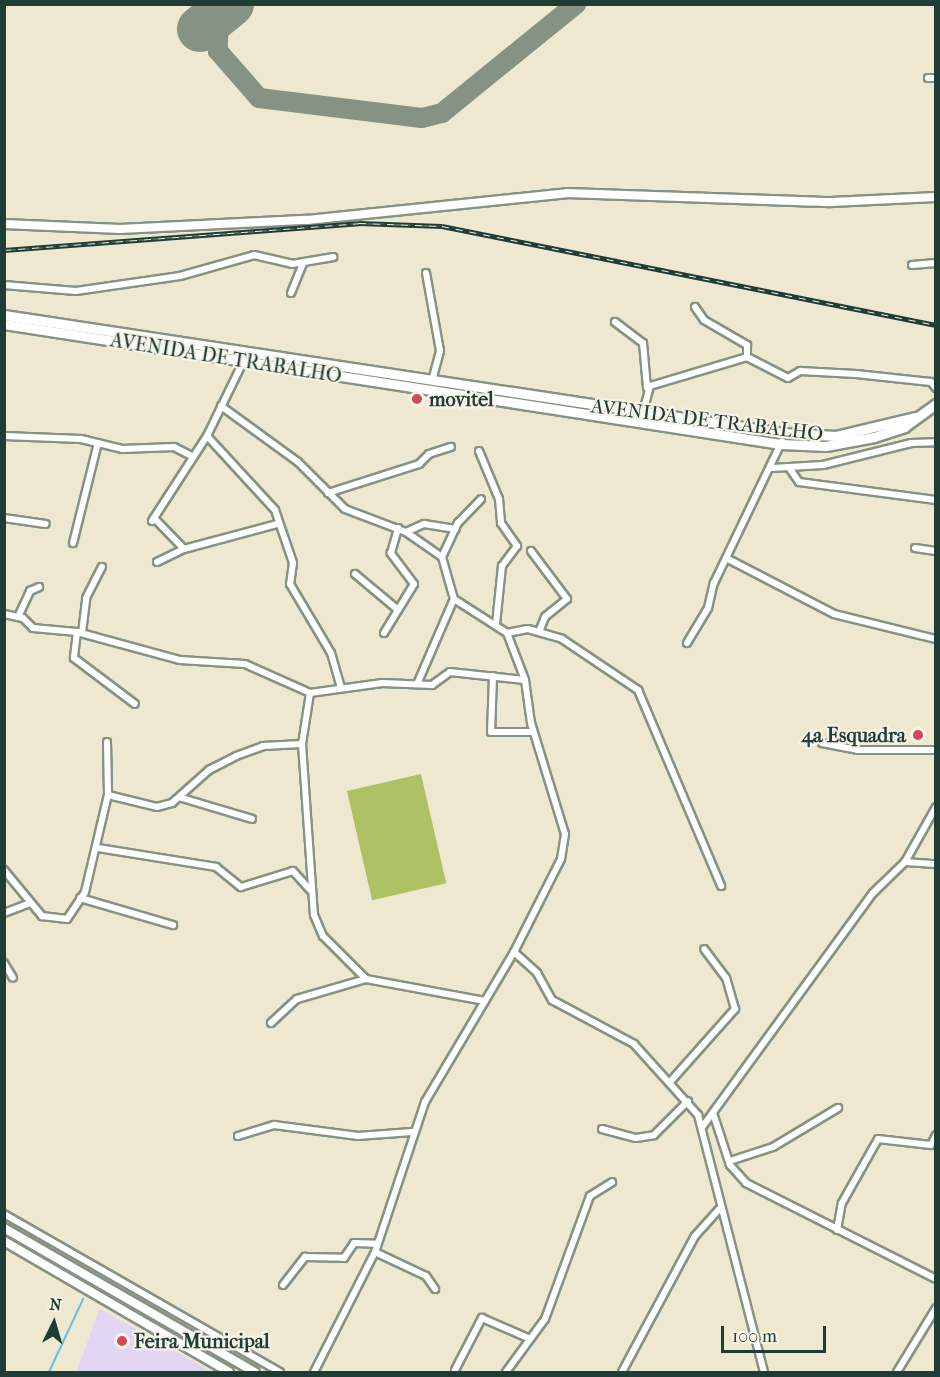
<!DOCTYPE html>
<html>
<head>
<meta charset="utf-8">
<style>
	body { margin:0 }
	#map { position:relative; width:940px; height:1377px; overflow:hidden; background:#eee8d0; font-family:"IM FELL French Canon",serif }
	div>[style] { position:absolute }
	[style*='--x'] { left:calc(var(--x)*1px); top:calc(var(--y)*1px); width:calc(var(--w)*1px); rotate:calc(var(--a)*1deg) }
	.built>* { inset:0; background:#e2d4f3 }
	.green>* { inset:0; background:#aec165; transform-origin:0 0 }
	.stream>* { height:2px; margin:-1px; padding:0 1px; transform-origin:1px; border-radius:1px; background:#64bfe1 }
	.taxiway>* { height:20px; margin:-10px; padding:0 10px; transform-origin:10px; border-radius:10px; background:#869282 }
	.runway>* { height:46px; margin:-23px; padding:0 23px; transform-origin:23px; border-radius:23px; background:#869282 }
	.roads { filter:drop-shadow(2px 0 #869282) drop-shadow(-2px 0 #869282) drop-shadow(0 2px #869282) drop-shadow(0 -2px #869282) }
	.minor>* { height:6px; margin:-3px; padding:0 3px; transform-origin:3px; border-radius:3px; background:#fff }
	.tertiary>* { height:8px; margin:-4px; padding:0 4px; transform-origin:4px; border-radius:4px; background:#fff }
	.secondary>* { height:8px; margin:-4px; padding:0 4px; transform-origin:4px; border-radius:4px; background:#fff }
	.trunk>* { height:9px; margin:-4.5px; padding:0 4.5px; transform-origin:4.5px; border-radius:4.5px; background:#fff }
	.rail>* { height:4.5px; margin-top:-2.25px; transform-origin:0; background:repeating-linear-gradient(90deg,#f7f3e8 0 7px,#1f3d34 0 14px); box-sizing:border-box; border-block:2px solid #1f3d34 }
	.dots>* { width:16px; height:16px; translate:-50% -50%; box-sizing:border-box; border:3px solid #f7f3e8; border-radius:50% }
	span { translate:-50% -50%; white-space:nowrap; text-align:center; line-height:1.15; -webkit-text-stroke:4.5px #f7f3e8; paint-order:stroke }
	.street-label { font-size:20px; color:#1f3d34 }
	.poi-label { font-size:20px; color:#1f3d34; font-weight:700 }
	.left { translate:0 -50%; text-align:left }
	.right { translate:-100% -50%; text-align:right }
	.frame { position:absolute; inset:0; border:6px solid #1f3d34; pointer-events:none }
	.north { position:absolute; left:24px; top:1293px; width:60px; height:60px; -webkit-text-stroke:4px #f7f3e8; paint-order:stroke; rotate:5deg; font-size:16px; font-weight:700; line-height:24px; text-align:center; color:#1f3d34 }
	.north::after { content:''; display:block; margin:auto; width:21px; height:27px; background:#1f3d34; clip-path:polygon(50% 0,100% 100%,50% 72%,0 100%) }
	.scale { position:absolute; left:721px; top:1326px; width:105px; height:27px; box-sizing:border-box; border:3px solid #1f3d34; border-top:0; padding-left:8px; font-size:18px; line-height:21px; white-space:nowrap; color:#1f3d34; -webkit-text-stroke:4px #f7f3e8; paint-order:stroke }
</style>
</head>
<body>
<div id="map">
	<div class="built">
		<i style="clip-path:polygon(100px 1309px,212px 1372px,76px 1372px)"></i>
	</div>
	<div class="green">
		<i style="left:421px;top:774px;width:112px;height:76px;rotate:77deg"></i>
	</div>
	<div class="stream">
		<i style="--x:49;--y:1372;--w:81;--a:-65"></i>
	</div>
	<div class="taxiway">
		<i style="--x:219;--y:14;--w:37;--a:92"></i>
		<i style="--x:218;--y:51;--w:62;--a:48.9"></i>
		<i style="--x:259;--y:98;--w:164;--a:7"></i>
		<i style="--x:422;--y:118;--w:21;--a:-14"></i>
		<i style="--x:442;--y:113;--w:173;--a:-39.1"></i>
	</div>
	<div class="runway">
		<i style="--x:200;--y:29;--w:40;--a:-39"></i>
	</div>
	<div class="roads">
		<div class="minor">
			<i style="--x:928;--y:78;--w:8;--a:0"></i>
			<i style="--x:912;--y:265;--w:24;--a:-5"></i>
			<i style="--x:426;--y:273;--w:79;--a:79.8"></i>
			<i style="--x:440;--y:351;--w:31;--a:105"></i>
			<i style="--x:4;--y:285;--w:72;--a:4.8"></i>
			<i style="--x:76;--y:291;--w:105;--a:-8.2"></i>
			<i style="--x:180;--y:276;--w:77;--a:-15.8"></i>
			<i style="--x:254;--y:255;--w:39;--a:13"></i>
			<i style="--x:292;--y:264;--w:42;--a:-9.7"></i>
			<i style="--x:291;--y:293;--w:31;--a:-68"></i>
			<i style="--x:695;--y:307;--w:16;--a:55"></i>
			<i style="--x:704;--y:320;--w:50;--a:30.2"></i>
			<i style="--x:747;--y:345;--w:12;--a:90"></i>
			<i style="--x:615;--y:322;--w:35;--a:37"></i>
			<i style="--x:643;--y:343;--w:45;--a:84.9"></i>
			<i style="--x:221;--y:406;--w:95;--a:36"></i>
			<i style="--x:298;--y:462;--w:66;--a:45"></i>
			<i style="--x:345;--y:509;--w:65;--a:20.7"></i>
			<i style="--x:406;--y:532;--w:44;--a:34.8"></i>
			<i style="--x:442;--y:557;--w:44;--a:74.1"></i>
			<i style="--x:454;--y:599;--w:63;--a:32.7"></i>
			<i style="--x:507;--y:633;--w:50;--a:69"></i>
			<i style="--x:525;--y:680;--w:43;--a:82.1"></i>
			<i style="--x:531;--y:723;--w:116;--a:73"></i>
			<i style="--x:565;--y:834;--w:25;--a:99"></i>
			<i style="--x:561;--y:859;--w:104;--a:116.8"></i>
			<i style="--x:514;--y:952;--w:174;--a:120.7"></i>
			<i style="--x:425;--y:1102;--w:158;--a:108.4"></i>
			<i style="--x:375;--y:1252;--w:135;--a:116.9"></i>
			<i style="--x:643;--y:412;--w:27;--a:-75"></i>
			<i style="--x:650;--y:386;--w:101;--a:-16.6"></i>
			<i style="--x:747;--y:357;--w:46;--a:27.1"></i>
			<i style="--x:788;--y:378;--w:14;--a:-30"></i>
			<i style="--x:800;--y:371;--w:56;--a:3.1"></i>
			<i style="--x:856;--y:374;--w:75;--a:6.1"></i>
			<i style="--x:931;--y:382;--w:8;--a:50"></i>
			<i style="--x:4;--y:436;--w:77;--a:2.2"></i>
			<i style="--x:81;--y:439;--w:42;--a:13.7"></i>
			<i style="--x:122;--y:449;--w:52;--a:-2.2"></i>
			<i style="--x:174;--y:447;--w:22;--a:27"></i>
			<i style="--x:207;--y:436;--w:100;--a:47.4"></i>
			<i style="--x:275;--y:510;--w:56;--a:71.2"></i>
			<i style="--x:293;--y:563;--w:21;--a:98"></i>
			<i style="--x:290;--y:584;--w:80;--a:59.3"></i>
			<i style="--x:331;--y:653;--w:36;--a:74"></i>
			<i style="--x:479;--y:451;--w:52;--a:67.4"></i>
			<i style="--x:499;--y:499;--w:24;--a:85"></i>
			<i style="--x:501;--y:523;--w:28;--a:55"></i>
			<i style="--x:517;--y:546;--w:25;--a:127"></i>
			<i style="--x:502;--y:566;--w:58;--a:95.9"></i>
			<i style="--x:772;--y:468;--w:51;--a:-3.4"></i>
			<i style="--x:823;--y:465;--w:91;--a:-14"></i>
			<i style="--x:911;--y:443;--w:25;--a:-2"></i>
			<i style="--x:790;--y:469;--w:16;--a:55"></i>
			<i style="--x:799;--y:482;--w:138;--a:7.5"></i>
			<i style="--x:328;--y:493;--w:96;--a:-17.7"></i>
			<i style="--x:419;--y:464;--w:14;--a:-45"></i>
			<i style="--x:429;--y:454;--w:23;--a:-18"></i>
			<i style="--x:4;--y:518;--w:42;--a:8.1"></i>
			<i style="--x:154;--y:518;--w:43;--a:45.9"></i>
			<i style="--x:184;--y:549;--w:96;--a:-15"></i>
			<i style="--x:152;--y:521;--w:101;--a:-57.1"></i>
			<i style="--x:207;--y:436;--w:87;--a:-64"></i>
			<i style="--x:406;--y:532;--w:20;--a:-24"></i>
			<i style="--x:424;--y:524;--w:32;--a:9"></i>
			<i style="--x:73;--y:543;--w:103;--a:-76"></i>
			<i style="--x:915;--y:548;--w:21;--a:8"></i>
			<i style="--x:531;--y:551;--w:60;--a:53.1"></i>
			<i style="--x:567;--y:599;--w:28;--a:141"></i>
			<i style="--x:545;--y:617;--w:16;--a:112"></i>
			<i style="--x:442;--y:557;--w:38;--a:-65"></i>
			<i style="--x:458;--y:523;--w:33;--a:-46"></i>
			<i style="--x:728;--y:559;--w:119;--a:27.4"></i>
			<i style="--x:834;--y:614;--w:105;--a:13.8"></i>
			<i style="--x:157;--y:562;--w:30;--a:-26"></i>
			<i style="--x:355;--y:574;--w:56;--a:39.9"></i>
			<i style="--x:4;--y:614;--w:19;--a:12"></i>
			<i style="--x:23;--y:618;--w:14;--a:45"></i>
			<i style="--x:33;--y:628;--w:44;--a:5.2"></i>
			<i style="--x:77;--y:632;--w:107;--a:15.2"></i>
			<i style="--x:180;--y:660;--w:65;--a:3.5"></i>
			<i style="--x:245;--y:664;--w:71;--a:24"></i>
			<i style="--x:310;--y:693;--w:73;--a:-7.9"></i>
			<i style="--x:382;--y:683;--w:50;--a:2.3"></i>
			<i style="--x:432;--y:685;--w:22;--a:-36"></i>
			<i style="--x:450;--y:672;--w:75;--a:6.1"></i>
			<i style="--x:18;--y:617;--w:29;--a:-65"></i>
			<i style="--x:30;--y:591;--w:10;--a:-24"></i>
			<i style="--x:77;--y:632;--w:26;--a:97"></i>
			<i style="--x:74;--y:658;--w:76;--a:37"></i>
			<i style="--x:82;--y:633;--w:35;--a:-83"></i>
			<i style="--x:86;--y:598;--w:35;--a:-63"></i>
			<i style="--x:384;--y:633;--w:57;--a:-58.5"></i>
			<i style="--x:414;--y:584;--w:39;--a:-127"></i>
			<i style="--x:391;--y:553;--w:26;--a:-74"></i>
			<i style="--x:507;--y:633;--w:21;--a:-11"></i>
			<i style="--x:528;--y:629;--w:35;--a:16"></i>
			<i style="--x:562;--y:639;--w:92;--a:33.9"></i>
			<i style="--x:638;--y:690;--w:213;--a:67"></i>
			<i style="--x:687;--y:643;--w:41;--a:-59"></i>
			<i style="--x:708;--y:608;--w:26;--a:-77"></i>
			<i style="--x:714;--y:583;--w:157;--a:-64.4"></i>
			<i style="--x:493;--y:676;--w:56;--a:92"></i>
			<i style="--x:491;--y:732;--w:42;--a:0"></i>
			<i style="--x:418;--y:682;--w:90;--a:-66.6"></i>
			<i style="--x:310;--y:693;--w:52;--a:98.9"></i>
			<i style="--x:302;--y:744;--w:171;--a:86"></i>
			<i style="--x:314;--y:915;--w:23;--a:67"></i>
			<i style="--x:323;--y:936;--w:61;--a:45"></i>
			<i style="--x:107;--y:742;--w:53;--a:88.9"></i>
			<i style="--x:822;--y:743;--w:36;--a:11"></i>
			<i style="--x:857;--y:750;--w:79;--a:0"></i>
			<i style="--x:182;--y:798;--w:73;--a:16.7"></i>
			<i style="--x:98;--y:848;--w:120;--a:9.1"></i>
			<i style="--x:216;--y:867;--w:32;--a:39"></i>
			<i style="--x:241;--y:887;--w:54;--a:-17.1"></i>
			<i style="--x:293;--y:871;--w:25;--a:48"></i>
			<i style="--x:905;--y:862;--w:31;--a:4"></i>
			<i style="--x:4;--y:870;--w:60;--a:50.4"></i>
			<i style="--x:42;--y:916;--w:25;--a:7"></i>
			<i style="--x:67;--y:919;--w:32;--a:-56"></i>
			<i style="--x:85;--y:892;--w:100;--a:-76.7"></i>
			<i style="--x:108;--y:795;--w:50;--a:13.8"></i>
			<i style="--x:157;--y:807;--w:16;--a:-15"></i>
			<i style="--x:172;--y:803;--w:50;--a:-41.7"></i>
			<i style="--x:209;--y:770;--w:30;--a:-27"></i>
			<i style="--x:236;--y:756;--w:29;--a:-20"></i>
			<i style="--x:263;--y:746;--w:39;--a:-3"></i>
			<i style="--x:80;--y:898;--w:97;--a:16.2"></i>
			<i style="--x:4;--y:913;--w:26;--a:-21"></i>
			<i style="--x:514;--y:952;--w:31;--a:42"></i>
			<i style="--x:537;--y:973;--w:31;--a:61"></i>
			<i style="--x:552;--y:1000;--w:93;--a:28.2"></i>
			<i style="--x:634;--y:1044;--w:96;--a:48"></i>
			<i style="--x:698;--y:1115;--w:265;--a:75.6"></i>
			<i style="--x:4;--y:963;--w:17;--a:59"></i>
			<i style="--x:271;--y:1023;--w:35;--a:-43"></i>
			<i style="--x:297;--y:999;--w:72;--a:-16.2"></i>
			<i style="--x:366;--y:979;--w:121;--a:10.5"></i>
			<i style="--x:670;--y:1082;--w:98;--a:-48.3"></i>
			<i style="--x:735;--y:1009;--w:32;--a:-106"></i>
			<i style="--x:726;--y:978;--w:36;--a:-127"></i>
			<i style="--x:713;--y:1113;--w:55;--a:71.9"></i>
			<i style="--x:730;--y:1165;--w:24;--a:48"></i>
			<i style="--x:746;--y:1183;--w:213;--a:26.8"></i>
			<i style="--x:703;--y:1126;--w:288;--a:-53.9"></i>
			<i style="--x:873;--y:893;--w:45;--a:-44.1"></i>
			<i style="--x:905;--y:862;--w:63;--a:-60.6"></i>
			<i style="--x:602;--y:1129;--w:35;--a:15"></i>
			<i style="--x:636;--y:1138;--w:18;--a:-9"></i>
			<i style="--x:654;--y:1135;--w:48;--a:-45"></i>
			<i style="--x:238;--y:1136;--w:38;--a:-17"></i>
			<i style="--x:274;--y:1125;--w:85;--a:7.5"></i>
			<i style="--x:358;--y:1136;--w:54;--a:-4.2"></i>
			<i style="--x:733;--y:1160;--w:42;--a:-18"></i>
			<i style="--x:773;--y:1147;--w:76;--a:-31"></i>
			<i style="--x:4;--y:1214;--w:318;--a:29.8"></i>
			<i style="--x:837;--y:1230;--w:27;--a:-80"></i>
			<i style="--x:842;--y:1203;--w:73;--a:-60.6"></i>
			<i style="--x:878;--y:1139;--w:53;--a:6.5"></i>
			<i style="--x:931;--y:1145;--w:11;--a:-63"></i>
			<i style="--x:375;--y:1252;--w:56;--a:25.2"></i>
			<i style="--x:426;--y:1276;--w:16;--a:55"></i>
			<i style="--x:283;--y:1285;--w:36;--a:-52"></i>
			<i style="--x:305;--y:1257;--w:39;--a:1"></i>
			<i style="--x:344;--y:1258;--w:18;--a:-56"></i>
			<i style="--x:354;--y:1243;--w:23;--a:2"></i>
			<i style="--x:455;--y:1370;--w:59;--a:-62.6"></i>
			<i style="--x:482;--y:1318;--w:50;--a:23.5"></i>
			<i style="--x:506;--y:1372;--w:66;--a:-53.7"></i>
			<i style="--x:545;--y:1319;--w:131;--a:-69.9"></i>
			<i style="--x:590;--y:1196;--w:26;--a:-32"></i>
			<i style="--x:622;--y:1372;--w:154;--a:-61.8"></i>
			<i style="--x:695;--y:1236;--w:36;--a:-48"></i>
			<i style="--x:897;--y:1372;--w:75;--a:-58.6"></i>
		</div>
		<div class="tertiary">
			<i style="--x:4;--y:224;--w:116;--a:2.5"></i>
			<i style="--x:120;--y:229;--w:187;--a:-2.8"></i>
			<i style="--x:307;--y:220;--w:261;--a:-5.9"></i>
			<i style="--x:567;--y:193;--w:264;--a:2"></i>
			<i style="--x:831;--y:202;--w:105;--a:-2.7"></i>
		</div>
		<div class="secondary">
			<i style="--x:4;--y:1228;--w:289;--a:29.9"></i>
			<i style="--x:4;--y:1241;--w:260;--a:30.2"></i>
		</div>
		<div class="trunk">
			<i style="--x:4;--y:315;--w:788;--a:8.61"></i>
			<i style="--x:783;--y:433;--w:53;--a:3.2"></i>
			<i style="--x:836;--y:436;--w:81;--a:-13.5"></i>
			<i style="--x:4;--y:324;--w:786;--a:8.78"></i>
			<i style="--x:781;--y:444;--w:45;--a:2.5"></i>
			<i style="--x:826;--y:446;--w:49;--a:-10.6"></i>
			<i style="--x:874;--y:437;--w:32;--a:-18"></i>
			<i style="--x:904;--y:427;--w:39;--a:-36"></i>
		</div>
	</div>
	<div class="rail">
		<i style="--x:4;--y:250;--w:356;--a:-4.3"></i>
		<i style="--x:359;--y:223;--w:83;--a:2.1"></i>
		<i style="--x:442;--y:226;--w:504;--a:11.33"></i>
	</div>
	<div class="dots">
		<i style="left:417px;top:399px;background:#d1495b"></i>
		<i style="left:918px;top:735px;background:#d1495b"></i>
		<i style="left:122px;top:1341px;background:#d1495b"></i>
	</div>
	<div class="street-label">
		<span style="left:226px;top:358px;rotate:9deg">AVENIDA DE TRABALHO</span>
		<span style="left:707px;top:420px;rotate:7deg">AVENIDA DE TRABALHO</span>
	</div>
	<div class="poi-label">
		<span class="left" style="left:429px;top:399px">movitel</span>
		<span class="right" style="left:906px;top:735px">4a Esquadra</span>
		<span class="left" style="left:134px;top:1341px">Feira Municipal</span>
	</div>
	<div class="frame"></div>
	<div class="north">N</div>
	<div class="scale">100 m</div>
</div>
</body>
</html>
